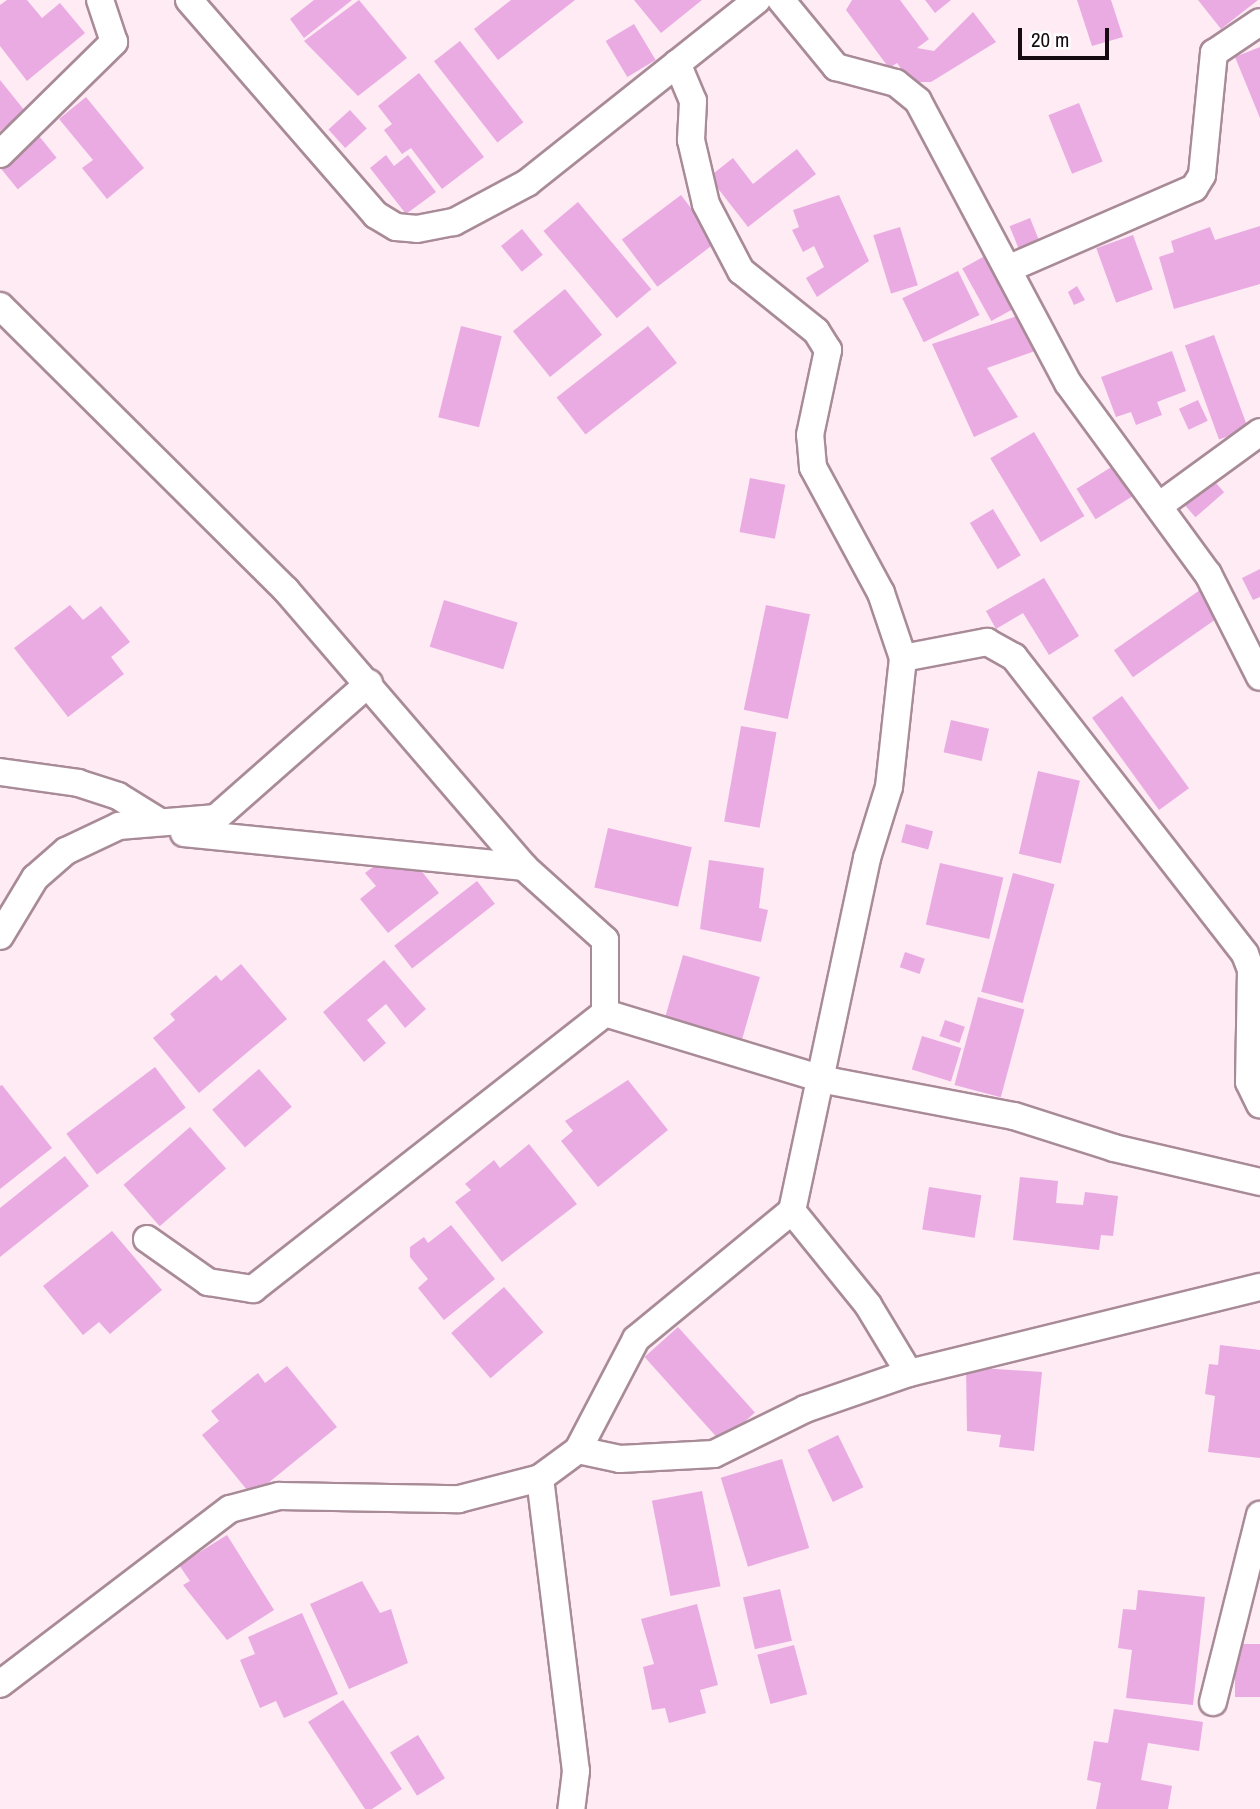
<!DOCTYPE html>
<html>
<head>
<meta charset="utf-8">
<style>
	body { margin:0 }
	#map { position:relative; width:1260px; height:1809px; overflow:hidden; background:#feebf3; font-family:"Archivo Narrow",sans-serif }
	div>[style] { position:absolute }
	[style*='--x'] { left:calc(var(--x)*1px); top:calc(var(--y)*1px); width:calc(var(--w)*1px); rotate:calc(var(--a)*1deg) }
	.building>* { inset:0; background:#eaabe3; transform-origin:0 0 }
	.roads { filter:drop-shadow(2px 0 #a98b98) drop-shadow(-2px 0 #a98b98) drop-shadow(0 2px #a98b98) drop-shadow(0 -2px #a98b98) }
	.street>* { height:26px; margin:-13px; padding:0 13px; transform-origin:13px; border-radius:13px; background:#fff }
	span { translate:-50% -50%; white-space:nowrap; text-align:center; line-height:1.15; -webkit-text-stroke:7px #fff; paint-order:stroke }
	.scale { position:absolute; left:1018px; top:28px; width:91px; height:32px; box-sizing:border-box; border:4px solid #160b10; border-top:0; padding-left:9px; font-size:21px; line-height:24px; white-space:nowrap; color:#160b10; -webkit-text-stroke:5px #fff; paint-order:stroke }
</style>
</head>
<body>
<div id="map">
	<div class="building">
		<i style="clip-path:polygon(7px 0,27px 0,42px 18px,60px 3px,85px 33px,27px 81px,0 46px,0 5px)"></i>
		<i style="clip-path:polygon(314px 0,352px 0,304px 38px,290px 19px)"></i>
		<i style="clip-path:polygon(359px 0,407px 58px,358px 96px,304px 41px)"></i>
		<i style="clip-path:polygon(511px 0,575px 0,498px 60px,474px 29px)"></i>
		<i style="clip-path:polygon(634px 0,702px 0,661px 33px)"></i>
		<i style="clip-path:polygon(852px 0,900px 0,929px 39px,917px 48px,934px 51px,973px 12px,996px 42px,931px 82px,911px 82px,897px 63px,889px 68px,846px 10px)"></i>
		<i style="clip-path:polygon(925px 0,951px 0,935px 13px)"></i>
		<i style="clip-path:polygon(1077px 0,1111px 0,1123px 37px,1092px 46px)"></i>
		<i style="clip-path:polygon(1198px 0,1258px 0,1221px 29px)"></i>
		<i style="left:634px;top:24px;width:42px;height:33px;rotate:59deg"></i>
		<i style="left:460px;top:41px;width:103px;height:33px;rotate:52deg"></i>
		<i style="clip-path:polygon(1260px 47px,1260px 118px,1235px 57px)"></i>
		<i style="clip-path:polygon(419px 73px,484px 157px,442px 189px,411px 148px,402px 154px,384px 130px,392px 124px,378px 106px)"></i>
		<i style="clip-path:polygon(0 80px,25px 111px,0 131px)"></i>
		<i style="clip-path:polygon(86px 97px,144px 168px,107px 199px,82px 168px,93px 160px,59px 119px)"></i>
		<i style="left:1079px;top:103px;width:63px;height:33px;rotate:68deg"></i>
		<i style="left:350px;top:110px;width:25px;height:29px;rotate:48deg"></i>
		<i style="left:39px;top:136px;width:28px;height:50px;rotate:51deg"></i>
		<i style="clip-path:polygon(797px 149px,816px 174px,748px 227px,709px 177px,733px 158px,753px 184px)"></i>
		<i style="clip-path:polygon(386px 155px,394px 166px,408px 155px,436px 192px,406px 214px,370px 168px)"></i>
		<i style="left:681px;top:195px;width:59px;height:74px;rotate:53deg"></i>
		<i style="clip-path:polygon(839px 195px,869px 261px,817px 297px,806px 278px,824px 267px,814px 246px,803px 252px,792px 230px,799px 227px,793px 210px)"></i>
		<i style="left:578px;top:202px;width:114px;height:45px;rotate:50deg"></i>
		<i style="left:1030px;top:218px;width:24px;height:22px;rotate:68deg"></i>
		<i style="clip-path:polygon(1260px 226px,1260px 284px,1174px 309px,1159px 257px,1174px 252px,1171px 241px,1210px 227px,1215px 240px)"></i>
		<i style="left:900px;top:227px;width:61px;height:28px;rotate:73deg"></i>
		<i style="left:522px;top:229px;width:33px;height:27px;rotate:51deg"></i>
		<i style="left:1133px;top:235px;width:58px;height:39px;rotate:70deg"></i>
		<i style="left:992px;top:252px;width:60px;height:34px;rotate:61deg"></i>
		<i style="left:958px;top:271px;width:49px;height:62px;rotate:64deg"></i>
		<i style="clip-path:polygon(1077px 286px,1085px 300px,1074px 305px,1068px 292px)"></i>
		<i style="left:565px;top:289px;width:59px;height:67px;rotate:51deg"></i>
		<i style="clip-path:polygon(1023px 314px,1035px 351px,987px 368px,1018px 417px,974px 437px,932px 344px)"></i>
		<i style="left:461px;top:326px;width:42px;height:94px;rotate:14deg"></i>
		<i style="left:648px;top:326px;width:47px;height:116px;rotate:52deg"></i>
		<i style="left:1214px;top:335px;width:100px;height:31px;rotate:70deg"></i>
		<i style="clip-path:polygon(1172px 351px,1186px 391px,1157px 402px,1162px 415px,1136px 425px,1131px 412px,1116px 417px,1101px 377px)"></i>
		<i style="left:1198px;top:400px;width:23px;height:21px;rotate:65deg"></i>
		<i style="left:1034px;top:432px;width:98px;height:51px;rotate:59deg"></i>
		<i style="left:1113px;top:466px;width:36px;height:43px;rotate:58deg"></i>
		<i style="left:1209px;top:475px;width:23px;height:38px;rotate:49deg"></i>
		<i style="left:750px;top:478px;width:36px;height:55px;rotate:11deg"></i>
		<i style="left:993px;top:509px;width:54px;height:27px;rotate:59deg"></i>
		<i style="clip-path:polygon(1260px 569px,1260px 597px,1253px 600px,1242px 578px)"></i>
		<i style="clip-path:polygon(1044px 578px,1079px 636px,1049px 655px,1023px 613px,996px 629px,986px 611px)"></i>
		<i style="left:1200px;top:590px;width:33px;height:105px;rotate:55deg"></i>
		<i style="left:444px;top:600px;width:77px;height:49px;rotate:17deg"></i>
		<i style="clip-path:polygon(70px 605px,83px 620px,101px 606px,130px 642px,111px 657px,124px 674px,68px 717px,14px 648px)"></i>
		<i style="left:766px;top:605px;width:45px;height:107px;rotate:12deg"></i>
		<i style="left:1122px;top:696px;width:114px;height:37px;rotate:54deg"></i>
		<i style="left:951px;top:720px;width:39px;height:33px;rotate:13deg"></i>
		<i style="left:741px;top:726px;width:36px;height:97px;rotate:10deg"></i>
		<i style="left:1038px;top:771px;width:43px;height:85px;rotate:13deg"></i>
		<i style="left:906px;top:824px;width:28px;height:19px;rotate:15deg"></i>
		<i style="left:608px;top:828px;width:86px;height:61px;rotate:13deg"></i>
		<i style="clip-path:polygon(386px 857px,396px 870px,411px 858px,439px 893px,388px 933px,360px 899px,376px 886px,365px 873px)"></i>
		<i style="clip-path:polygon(709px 860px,764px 868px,759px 908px,768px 910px,761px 942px,700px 929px)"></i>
		<i style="left:940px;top:863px;width:65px;height:63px;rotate:13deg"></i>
		<i style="left:1013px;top:873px;width:43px;height:123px;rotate:15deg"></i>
		<i style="left:477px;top:881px;width:29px;height:105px;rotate:52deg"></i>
		<i style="left:905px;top:952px;width:21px;height:16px;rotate:19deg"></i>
		<i style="left:683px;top:955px;width:80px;height:64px;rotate:16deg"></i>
		<i style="clip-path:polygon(384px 960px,426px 1009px,405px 1028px,386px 1004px,367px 1020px,386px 1043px,364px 1062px,323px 1012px)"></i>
		<i style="clip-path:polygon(241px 964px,287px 1019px,199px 1093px,153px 1038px,175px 1020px,170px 1014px,216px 975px,221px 981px)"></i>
		<i style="left:978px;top:997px;width:48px;height:91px;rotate:15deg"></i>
		<i style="left:945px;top:1020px;width:21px;height:17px;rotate:19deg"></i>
		<i style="left:922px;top:1036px;width:41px;height:35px;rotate:17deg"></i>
		<i style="left:155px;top:1067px;width:51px;height:111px;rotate:53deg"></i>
		<i style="left:259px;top:1069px;width:50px;height:62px;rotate:49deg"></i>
		<i style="clip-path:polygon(628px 1080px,668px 1130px,598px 1187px,561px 1141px,573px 1131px,565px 1121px)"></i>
		<i style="clip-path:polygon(2px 1085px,52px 1148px,0 1189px,0 1086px)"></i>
		<i style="left:190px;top:1127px;width:55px;height:88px;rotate:49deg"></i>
		<i style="clip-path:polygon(529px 1144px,577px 1204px,502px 1262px,455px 1202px,471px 1190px,465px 1184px,494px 1160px,500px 1168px)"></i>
		<i style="clip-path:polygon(65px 1156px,89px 1186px,0 1257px,0 1208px)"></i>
		<i style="clip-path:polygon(1020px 1177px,1058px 1181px,1056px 1203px,1083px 1205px,1085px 1192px,1118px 1196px,1113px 1236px,1101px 1235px,1099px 1250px,1013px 1240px)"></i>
		<i style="left:929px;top:1187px;width:53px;height:43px;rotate:9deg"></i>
		<i style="clip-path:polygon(451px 1225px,495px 1279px,444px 1320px,418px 1288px,428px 1279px,410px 1257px,410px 1247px,424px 1237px,428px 1243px)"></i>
		<i style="clip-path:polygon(112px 1231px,162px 1290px,110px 1334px,99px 1322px,83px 1335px,43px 1286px)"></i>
		<i style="left:504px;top:1287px;width:60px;height:70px;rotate:49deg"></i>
		<i style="left:678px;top:1327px;width:115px;height:45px;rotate:48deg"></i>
		<i style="clip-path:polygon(1220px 1345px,1260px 1350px,1260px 1458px,1208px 1452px,1215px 1396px,1205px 1394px,1209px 1364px,1218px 1365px)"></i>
		<i style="clip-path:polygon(287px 1366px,337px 1427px,252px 1496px,202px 1435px,219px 1421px,211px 1411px,258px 1373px,265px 1383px)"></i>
		<i style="clip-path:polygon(966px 1367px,1042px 1372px,1034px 1451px,999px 1447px,1001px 1435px,967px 1431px)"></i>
		<i style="left:838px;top:1435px;width:58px;height:34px;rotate:64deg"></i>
		<i style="left:782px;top:1459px;width:93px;height:64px;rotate:73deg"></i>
		<i style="left:702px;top:1491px;width:97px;height:51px;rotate:79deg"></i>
		<i style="clip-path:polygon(227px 1535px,274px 1610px,227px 1640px,183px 1585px,190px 1581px,179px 1565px)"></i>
		<i style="clip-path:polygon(362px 1581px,380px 1613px,391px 1609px,408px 1663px,349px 1689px,310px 1604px)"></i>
		<i style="left:780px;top:1589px;width:53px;height:38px;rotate:77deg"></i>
		<i style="clip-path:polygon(1138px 1590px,1205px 1597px,1193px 1705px,1126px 1698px,1132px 1650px,1118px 1648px,1123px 1609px,1136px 1610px)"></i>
		<i style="clip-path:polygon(697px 1604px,718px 1685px,700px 1690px,706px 1713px,669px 1723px,665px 1708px,652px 1710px,643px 1667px,654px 1664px,641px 1619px)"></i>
		<i style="clip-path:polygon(302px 1613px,338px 1694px,284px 1718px,276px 1701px,260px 1708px,240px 1660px,255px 1654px,248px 1637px)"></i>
		<i style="left:1235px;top:1644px;width:25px;height:53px"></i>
		<i style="left:794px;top:1645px;width:51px;height:38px;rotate:75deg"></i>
		<i style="clip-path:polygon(343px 1700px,402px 1789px,372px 1809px,365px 1809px,308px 1722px)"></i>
		<i style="clip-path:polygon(1114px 1709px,1203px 1722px,1199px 1751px,1148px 1743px,1141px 1780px,1172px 1786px,1168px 1809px,1096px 1809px,1101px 1783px,1087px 1780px,1094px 1741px,1108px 1743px)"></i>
		<i style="left:418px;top:1735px;width:51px;height:33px;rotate:58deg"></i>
	</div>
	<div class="roads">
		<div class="street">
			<i style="--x:189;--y:0;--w:285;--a:49"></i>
			<i style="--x:376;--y:215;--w:23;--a:31"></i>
			<i style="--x:396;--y:227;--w:21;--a:5"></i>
			<i style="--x:417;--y:229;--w:38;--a:-11"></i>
			<i style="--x:454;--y:222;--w:83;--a:-28.1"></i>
			<i style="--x:527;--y:183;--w:294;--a:-38.5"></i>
			<i style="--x:781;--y:0;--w:87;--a:50.6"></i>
			<i style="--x:836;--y:67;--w:62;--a:14.9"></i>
			<i style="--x:896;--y:83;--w:28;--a:39"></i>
			<i style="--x:918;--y:101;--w:319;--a:62"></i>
			<i style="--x:1068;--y:383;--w:237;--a:53.8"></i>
			<i style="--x:1208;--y:574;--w:115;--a:63.2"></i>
			<i style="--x:0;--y:154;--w:160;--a:-44.5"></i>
			<i style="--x:114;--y:42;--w:44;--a:-108.4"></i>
			<i style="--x:1010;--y:268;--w:201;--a:-23.5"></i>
			<i style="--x:1194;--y:188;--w:15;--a:-58"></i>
			<i style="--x:1202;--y:175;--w:123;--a:-84.4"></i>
			<i style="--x:1214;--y:53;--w:55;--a:-34"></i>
			<i style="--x:0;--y:306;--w:403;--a:44.8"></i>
			<i style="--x:286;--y:590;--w:365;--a:49.3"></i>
			<i style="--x:524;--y:867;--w:109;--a:42"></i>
			<i style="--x:605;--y:940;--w:73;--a:90"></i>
			<i style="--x:605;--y:1013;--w:230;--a:16.9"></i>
			<i style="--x:825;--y:1080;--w:192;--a:10.8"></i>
			<i style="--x:1014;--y:1116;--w:105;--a:17.7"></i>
			<i style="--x:1114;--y:1148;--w:150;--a:13.1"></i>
			<i style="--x:1160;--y:505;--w:124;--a:-36.1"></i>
			<i style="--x:903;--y:658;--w:86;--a:-10.8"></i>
			<i style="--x:987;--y:642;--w:31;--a:29"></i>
			<i style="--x:1014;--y:657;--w:376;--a:52.1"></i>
			<i style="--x:1245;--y:954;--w:17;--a:69"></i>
			<i style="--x:1251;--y:970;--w:112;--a:91"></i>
			<i style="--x:1249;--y:1082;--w:25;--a:64"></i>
			<i style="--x:0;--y:772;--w:79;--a:8"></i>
			<i style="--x:78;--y:783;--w:42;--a:18"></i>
			<i style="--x:118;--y:796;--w:49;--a:31.8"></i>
			<i style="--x:184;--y:833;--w:342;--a:5.7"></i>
			<i style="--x:0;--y:936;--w:68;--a:-58.9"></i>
			<i style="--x:35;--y:878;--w:41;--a:-41.1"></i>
			<i style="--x:66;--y:851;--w:59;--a:-25.3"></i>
			<i style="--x:119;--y:826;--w:97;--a:-4.7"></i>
			<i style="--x:216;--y:818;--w:204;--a:-41.4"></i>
			<i style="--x:792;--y:1211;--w:121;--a:51"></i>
			<i style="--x:868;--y:1305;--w:79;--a:58.9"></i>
			<i style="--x:147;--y:1239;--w:75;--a:35.2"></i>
			<i style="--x:208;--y:1282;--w:46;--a:8.8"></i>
			<i style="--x:253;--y:1289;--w:447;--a:-38.1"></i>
			<i style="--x:578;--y:1450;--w:43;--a:12.1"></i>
			<i style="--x:620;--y:1459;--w:94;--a:-3"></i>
			<i style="--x:714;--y:1454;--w:102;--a:-26.3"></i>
			<i style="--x:805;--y:1409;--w:110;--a:-19.1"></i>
			<i style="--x:909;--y:1373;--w:361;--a:-13.8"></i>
			<i style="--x:540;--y:1478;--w:295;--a:83"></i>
			<i style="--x:576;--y:1771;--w:38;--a:97"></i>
			<i style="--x:0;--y:1684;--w:289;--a:-37.3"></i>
			<i style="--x:230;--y:1509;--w:51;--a:-14.9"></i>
			<i style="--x:279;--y:1496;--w:180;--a:1"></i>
			<i style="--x:459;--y:1499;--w:84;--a:-14.5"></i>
			<i style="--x:540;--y:1478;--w:47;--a:-36.4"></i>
			<i style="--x:578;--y:1450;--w:125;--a:-62.4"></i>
			<i style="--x:636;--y:1339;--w:202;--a:-39.4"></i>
			<i style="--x:792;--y:1211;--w:361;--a:-78"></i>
			<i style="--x:867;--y:858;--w:74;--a:-72.8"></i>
			<i style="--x:889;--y:787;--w:130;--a:-83.8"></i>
			<i style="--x:903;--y:658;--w:69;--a:-108.7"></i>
			<i style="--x:881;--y:593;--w:143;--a:-118.4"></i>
			<i style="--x:813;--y:467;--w:32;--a:-95"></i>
			<i style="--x:810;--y:435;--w:87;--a:-78"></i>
			<i style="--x:828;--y:350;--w:22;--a:-122"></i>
			<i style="--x:816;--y:331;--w:96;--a:-141.3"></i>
			<i style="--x:741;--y:271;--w:76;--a:-117.6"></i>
			<i style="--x:706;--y:204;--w:66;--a:-103.2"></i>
			<i style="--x:691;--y:140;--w:39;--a:-87"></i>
			<i style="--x:693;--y:101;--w:41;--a:-112.8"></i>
			<i style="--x:1213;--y:1702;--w:193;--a:-75.9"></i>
		</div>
	</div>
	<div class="scale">20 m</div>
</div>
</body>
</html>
